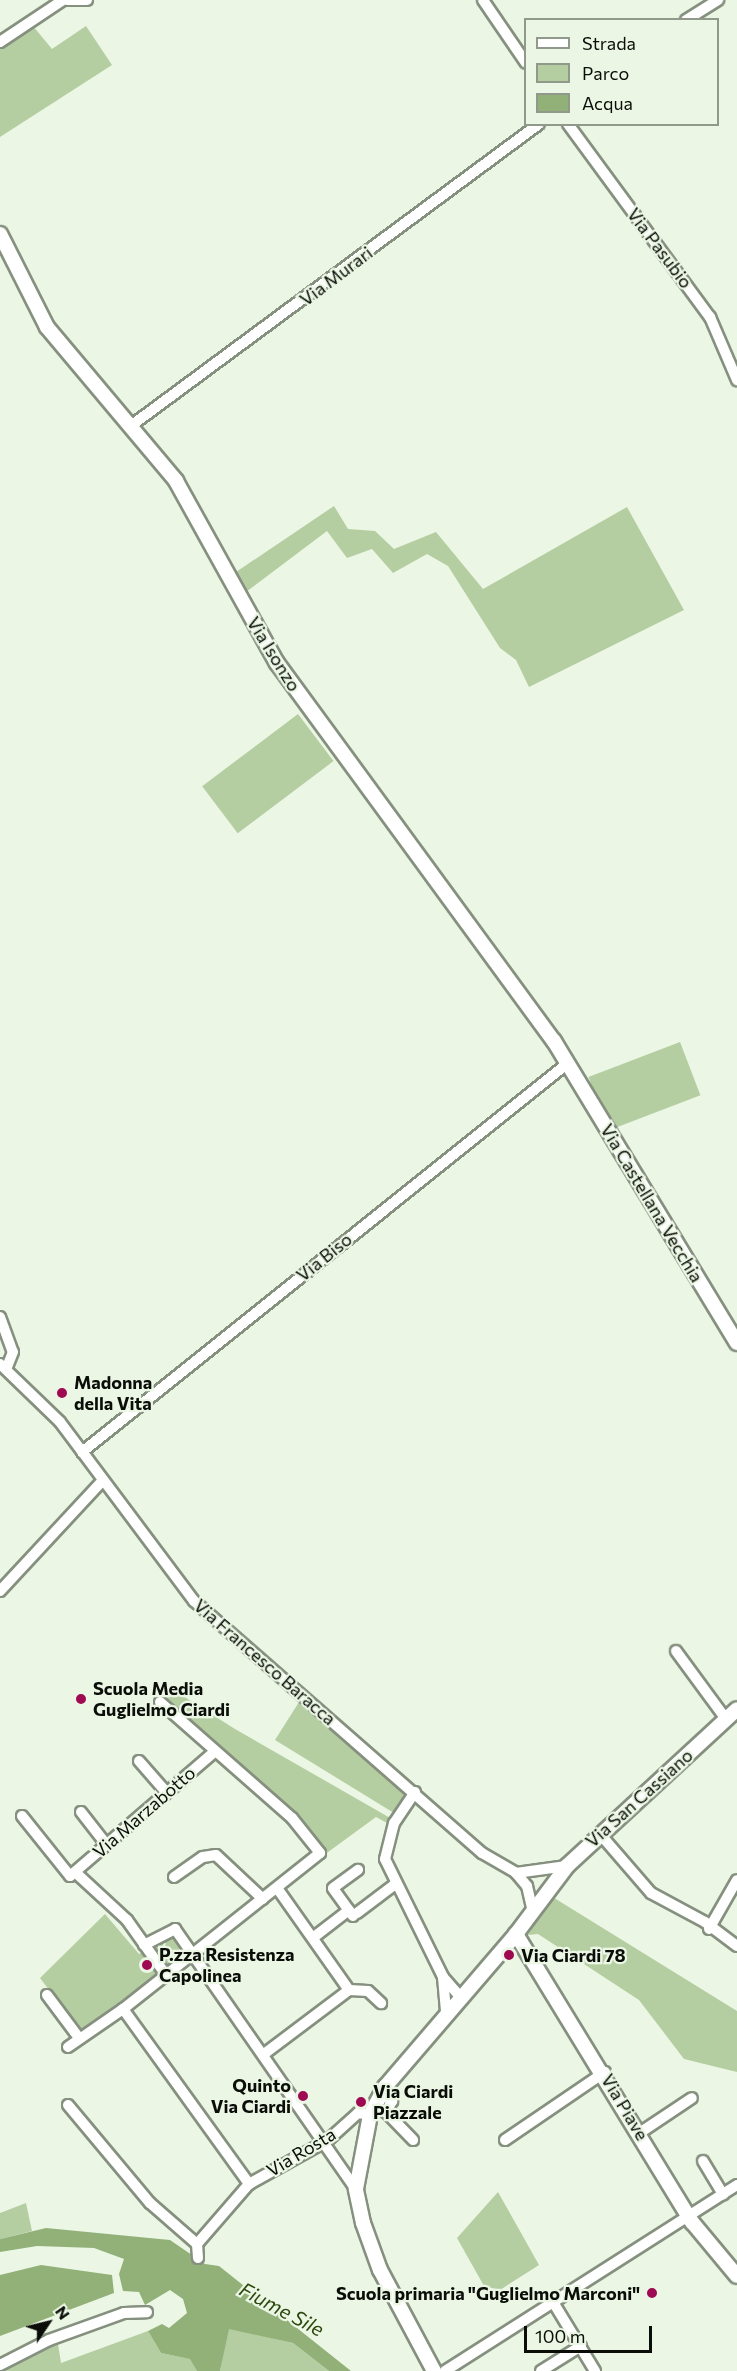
<!DOCTYPE html>
<html>
<head>
<meta charset="utf-8">
<style>
	body { margin:0 }
	#map { position:relative; width:737px; height:2371px; overflow:hidden; background:#ebf6e4; font-family:Commissioner,sans-serif }
	div>[style] { position:absolute }
	[style*='--x'] { left:calc(var(--x)*1px); top:calc(var(--y)*1px); width:calc(var(--w)*1px); rotate:calc(var(--a)*1deg) }
	.green>* { inset:0; background:#b4cea1; transform-origin:0 0 }
	.water>* { inset:0; background:#91b179 }
	.roads { filter:drop-shadow(2px 0 #86907f) drop-shadow(-2px 0 #86907f) drop-shadow(0 2px #86907f) drop-shadow(0 -2px #86907f) }
	.minor>* { height:10px; margin:-5px; padding:0 5px; transform-origin:5px; border-radius:5px; background:#fff }
	.major>* { height:14px; margin:-7px; padding:0 7px; transform-origin:7px; border-radius:7px; background:#fff }
	.dots>* { width:16px; height:16px; translate:-50% -50%; box-sizing:border-box; border:3px solid #ebf6e4; border-radius:50% }
	span { translate:-50% -50%; white-space:nowrap; text-align:center; line-height:1.15; -webkit-text-stroke:4.5px #ebf6e4; paint-order:stroke }
	.street-label { font-size:18px; color:#0a0d08 }
	.poi-label { font-size:18px; color:#0a0d08; font-weight:700 }
	.left { translate:0 -50%; text-align:left }
	.right { translate:-100% -50%; text-align:right }
	.water-label { font-size:20px; color:#2c490d; font-style:italic }
	.legend { position:absolute; left:524px; top:18px; width:195px; height:108px; box-sizing:border-box; background:#ebf6e4; border:2px solid #91998c; margin:0; padding:8px 10px; list-style:none; font-size:18px; color:#0a0d08 }
	.legend li { display:flex; align-items:center; gap:12px; height:30px }
	.legend b { width:30px; border:2px solid #91998c }
	.north { position:absolute; left:18px; top:2293px; width:60px; height:60px; -webkit-text-stroke:4px #ebf6e4; paint-order:stroke; rotate:55deg; font-size:16px; font-weight:700; line-height:24px; text-align:center; color:#0a0d08 }
	.north::after { content:''; display:block; margin:auto; width:21px; height:27px; background:#0a0d08; clip-path:polygon(50% 0,100% 100%,50% 72%,0 100%) }
	.scale { position:absolute; left:524px; top:2326px; width:128px; height:27px; box-sizing:border-box; border:3px solid #0a0d08; border-top:0; padding-left:8px; font-size:18px; line-height:21px; white-space:nowrap; color:#0a0d08; -webkit-text-stroke:4px #ebf6e4; paint-order:stroke }
</style>
</head>
<body>
<div id="map">
	<div class="green">
		<i style="clip-path:polygon(28px 20px,52px 49px,86px 26px,112px 65px,0 137px,0 38px)"></i>
		<i style="clip-path:polygon(334px 506px,348px 529px,375px 531px,394px 549px,436px 532px,483px 589px,627px 507px,684px 610px,529px 687px,516px 660px,500px 648px,448px 566px,427px 554px,393px 573px,372px 549px,347px 558px,327px 531px,246px 592px,236px 572px)"></i>
		<i style="left:298px;top:714px;width:59px;height:120px;rotate:53deg"></i>
		<i style="left:680px;top:1042px;width:57px;height:98px;rotate:69deg"></i>
		<i style="clip-path:polygon(175px 1691px,235px 1729px,392px 1819px,387px 1823px,376px 1817px,324px 1855px,162px 1701px)"></i>
		<i style="clip-path:polygon(299px 1702px,406px 1791px,394px 1813px,275px 1740px)"></i>
		<i style="clip-path:polygon(551px 1896px,737px 2011px,737px 2072px,684px 2059px,639px 2000px,538px 1934px,528px 1935px)"></i>
		<i style="clip-path:polygon(105px 1914px,139px 1954px,171px 1934px,186px 1955px,80px 2031px,40px 1978px)"></i>
		<i style="clip-path:polygon(498px 2192px,539px 2265px,500px 2290px,484px 2286px,457px 2238px)"></i>
		<i style="clip-path:polygon(26px 2203px,32px 2231px,0 2239px,0 2213px)"></i>
		<i style="clip-path:polygon(228px 2328px,293px 2343px,329px 2371px,220px 2371px)"></i>
		<i style="clip-path:polygon(148px 2331px,161px 2353px,191px 2359px,197px 2371px,6px 2371px,10px 2361px,41px 2346px,58px 2344px,61px 2363px)"></i>
	</div>
	<div class="water">
		<i style="clip-path:polygon(46px 2228px,170px 2240px,205px 2264px,219px 2266px,351px 2371px,329px 2371px,293px 2343px,229px 2329px,220px 2371px,197px 2371px,190px 2359px,161px 2353px,148px 2331px,162px 2324px,169px 2328px,187px 2313px,183px 2299px,170px 2290px,145px 2305px,139px 2292px,123px 2291px,119px 2274px,124px 2259px,94px 2248px,37px 2246px,0 2252px,0 2239px)"></i>
		<i style="clip-path:polygon(41px 2265px,112px 2275px,114px 2293px,0 2336px,0 2275px)"></i>
	</div>
	<div class="roads">
		<div class="minor">
			<i style="--x:67;--y:0;--w:20;--a:0"></i>
			<i style="--x:483;--y:0;--w:76;--a:55.7"></i>
			<i style="--x:686;--y:20;--w:38;--a:-32"></i>
			<i style="--x:0;--y:42;--w:76;--a:-33.7"></i>
			<i style="--x:568;--y:124;--w:240;--a:53.7"></i>
			<i style="--x:710;--y:317;--w:69;--a:66.8"></i>
			<i style="--x:132;--y:425;--w:506;--a:-36.49"></i>
			<i style="--x:0;--y:1317;--w:37;--a:70"></i>
			<i style="--x:13;--y:1352;--w:16;--a:112"></i>
			<i style="--x:0;--y:1364;--w:83;--a:44"></i>
			<i style="--x:60;--y:1422;--w:224;--a:53.2"></i>
			<i style="--x:194;--y:1601;--w:383;--a:41.2"></i>
			<i style="--x:482;--y:1853;--w:39;--a:30"></i>
			<i style="--x:516;--y:1873;--w:17;--a:50"></i>
			<i style="--x:527;--y:1886;--w:26;--a:77"></i>
			<i style="--x:82;--y:1452;--w:623;--a:-38.67"></i>
			<i style="--x:0;--y:1591;--w:151;--a:-47.1"></i>
			<i style="--x:676;--y:1651;--w:84;--a:53.7"></i>
			<i style="--x:160;--y:1702;--w:176;--a:41.3"></i>
			<i style="--x:292;--y:1818;--w:45;--a:51.3"></i>
			<i style="--x:320;--y:1853;--w:251;--a:141.6"></i>
			<i style="--x:123;--y:2009;--w:216;--a:54.2"></i>
			<i style="--x:139;--y:1761;--w:41;--a:48.9"></i>
			<i style="--x:415;--y:1792;--w:37;--a:124"></i>
			<i style="--x:394;--y:1823;--w:37;--a:104"></i>
			<i style="--x:385;--y:1859;--w:131;--a:63.8"></i>
			<i style="--x:443;--y:1977;--w:28;--a:49"></i>
			<i style="--x:81;--y:1812;--w:41;--a:52"></i>
			<i style="--x:22;--y:1816;--w:77;--a:51.3"></i>
			<i style="--x:70;--y:1876;--w:190;--a:-40.7"></i>
			<i style="--x:600;--y:1834;--w:78;--a:49.2"></i>
			<i style="--x:651;--y:1893;--w:61;--a:28.2"></i>
			<i style="--x:705;--y:1922;--w:40;--a:37"></i>
			<i style="--x:75;--y:1872;--w:71;--a:42.7"></i>
			<i style="--x:127;--y:1920;--w:67;--a:54.7"></i>
			<i style="--x:516;--y:1873;--w:51;--a:-7.8"></i>
			<i style="--x:174;--y:1877;--w:35;--a:-35"></i>
			<i style="--x:203;--y:1857;--w:13;--a:-9"></i>
			<i style="--x:216;--y:1855;--w:64;--a:43.1"></i>
			<i style="--x:357;--y:1913;--w:46;--a:-37.1"></i>
			<i style="--x:353;--y:1916;--w:34;--a:-126"></i>
			<i style="--x:333;--y:1888;--w:31;--a:-36"></i>
			<i style="--x:709;--y:1929;--w:56;--a:-60.3"></i>
			<i style="--x:314;--y:1937;--w:44;--a:-37.6"></i>
			<i style="--x:144;--y:1945;--w:35;--a:-27"></i>
			<i style="--x:175;--y:1929;--w:317;--a:55.2"></i>
			<i style="--x:443;--y:1977;--w:38;--a:85"></i>
			<i style="--x:349;--y:1990;--w:19;--a:3"></i>
			<i style="--x:368;--y:1991;--w:18;--a:43"></i>
			<i style="--x:47;--y:1995;--w:54;--a:53.3"></i>
			<i style="--x:68;--y:2047;--w:67;--a:-34.6"></i>
			<i style="--x:264;--y:2054;--w:106;--a:-37"></i>
			<i style="--x:349;--y:1990;--w:125;--a:-125.2"></i>
			<i style="--x:381;--y:2093;--w:14;--a:36"></i>
			<i style="--x:392;--y:2101;--w:13;--a:119"></i>
			<i style="--x:386;--y:2112;--w:39;--a:46"></i>
			<i style="--x:68;--y:2105;--w:128;--a:50.1"></i>
			<i style="--x:150;--y:2203;--w:62;--a:41.1"></i>
			<i style="--x:641;--y:2132;--w:61;--a:-33.7"></i>
			<i style="--x:505;--y:2140;--w:121;--a:-34.2"></i>
			<i style="--x:703;--y:2161;--w:39;--a:59"></i>
			<i style="--x:198;--y:2258;--w:14;--a:-94"></i>
			<i style="--x:197;--y:2244;--w:79;--a:-49.1"></i>
			<i style="--x:249;--y:2184;--w:89;--a:-28.9"></i>
			<i style="--x:327;--y:2141;--w:42;--a:-42.1"></i>
			<i style="--x:358;--y:2113;--w:12;--a:9"></i>
			<i style="--x:553;--y:2302;--w:81;--a:58.7"></i>
			<i style="--x:0;--y:2365;--w:55;--a:-27"></i>
			<i style="--x:49;--y:2340;--w:80;--a:-19.8"></i>
			<i style="--x:124;--y:2313;--w:23;--a:-2"></i>
			<i style="--x:445;--y:2371;--w:346;--a:-32.5"></i>
			<i style="--x:541;--y:2371;--w:47;--a:-32"></i>
		</div>
		<div class="major">
			<i style="--x:0;--y:234;--w:104;--a:63.2"></i>
			<i style="--x:47;--y:327;--w:201;--a:50"></i>
			<i style="--x:176;--y:481;--w:208;--a:61"></i>
			<i style="--x:277;--y:663;--w:469;--a:53.8"></i>
			<i style="--x:554;--y:1041;--w:353;--a:58.8"></i>
			<i style="--x:516;--y:1934;--w:338;--a:58.6"></i>
			<i style="--x:692;--y:2222;--w:70;--a:50.2"></i>
			<i style="--x:434;--y:2371;--w:115;--a:-118.1"></i>
			<i style="--x:380;--y:2270;--w:50;--a:-109.9"></i>
			<i style="--x:363;--y:2223;--w:35;--a:-102"></i>
			<i style="--x:356;--y:2189;--w:75;--a:-79.3"></i>
			<i style="--x:370;--y:2115;--w:32;--a:-62"></i>
			<i style="--x:385;--y:2087;--w:201;--a:-49.4"></i>
			<i style="--x:516;--y:1934;--w:85;--a:-53.1"></i>
			<i style="--x:567;--y:1866;--w:231;--a:-42.7"></i>
		</div>
	</div>
	<div class="dots">
		<i style="left:62px;top:1393px;background:#9e0952"></i>
		<i style="left:81px;top:1699px;background:#9e0952"></i>
		<i style="left:509px;top:1955px;background:#9e0952"></i>
		<i style="left:147px;top:1965px;background:#9e0952"></i>
		<i style="left:303px;top:2096px;background:#9e0952"></i>
		<i style="left:361px;top:2102px;background:#9e0952"></i>
		<i style="left:652px;top:2293px;background:#9e0952"></i>
	</div>
	<div class="street-label">
		<span style="left:660px;top:248px;rotate:53deg">Via Pasubio</span>
		<span style="left:336px;top:276px;rotate:-37deg">Via Murari</span>
		<span style="left:274px;top:654px;rotate:58deg">Via Isonzo</span>
		<span style="left:652px;top:1203px;rotate:59deg">Via Castellana Vecchia</span>
		<span style="left:324px;top:1257px;rotate:-39deg">Via Biso</span>
		<span style="left:265px;top:1662px;rotate:41deg">Via Francesco Baracca</span>
		<span style="left:639px;top:1798px;rotate:-42deg">Via San Cassiano</span>
		<span style="left:144px;top:1812px;rotate:-41deg">Via Marzabotto</span>
		<span style="left:625px;top:2107px;rotate:59deg">Via Piave</span>
		<span style="left:301px;top:2152px;rotate:-31deg">Via Rosta</span>
	</div>
	<div class="poi-label">
		<span class="left" style="left:74px;top:1393px">Madonna<br>della Vita</span>
		<span class="left" style="left:93px;top:1699px">Scuola Media<br>Guglielmo Ciardi</span>
		<span class="left" style="left:159px;top:1965px">P.zza Resistenza<br>Capolinea</span>
		<span class="left" style="left:521px;top:1955px">Via Ciardi 78</span>
		<span class="right" style="left:291px;top:2096px">Quinto<br>Via Ciardi</span>
		<span class="left" style="left:373px;top:2102px">Via Ciardi<br>Piazzale</span>
		<span class="right" style="left:640px;top:2293px">Scuola primaria "Guglielmo Marconi"</span>
	</div>
	<div class="water-label">
		<span style="left:282px;top:2309px;rotate:28deg">Fiume Sile</span>
	</div>
	<ul class="legend">
	<li><b style="height:8px;background:#fff"></b>Strada</li>
	<li><b style="height:16px;background:#b4cea1"></b>Parco</li>
	<li><b style="height:16px;background:#91b179"></b>Acqua</li>
	</ul>
	<div class="north">N</div>
	<div class="scale">100 m</div>
</div>
</body>
</html>
